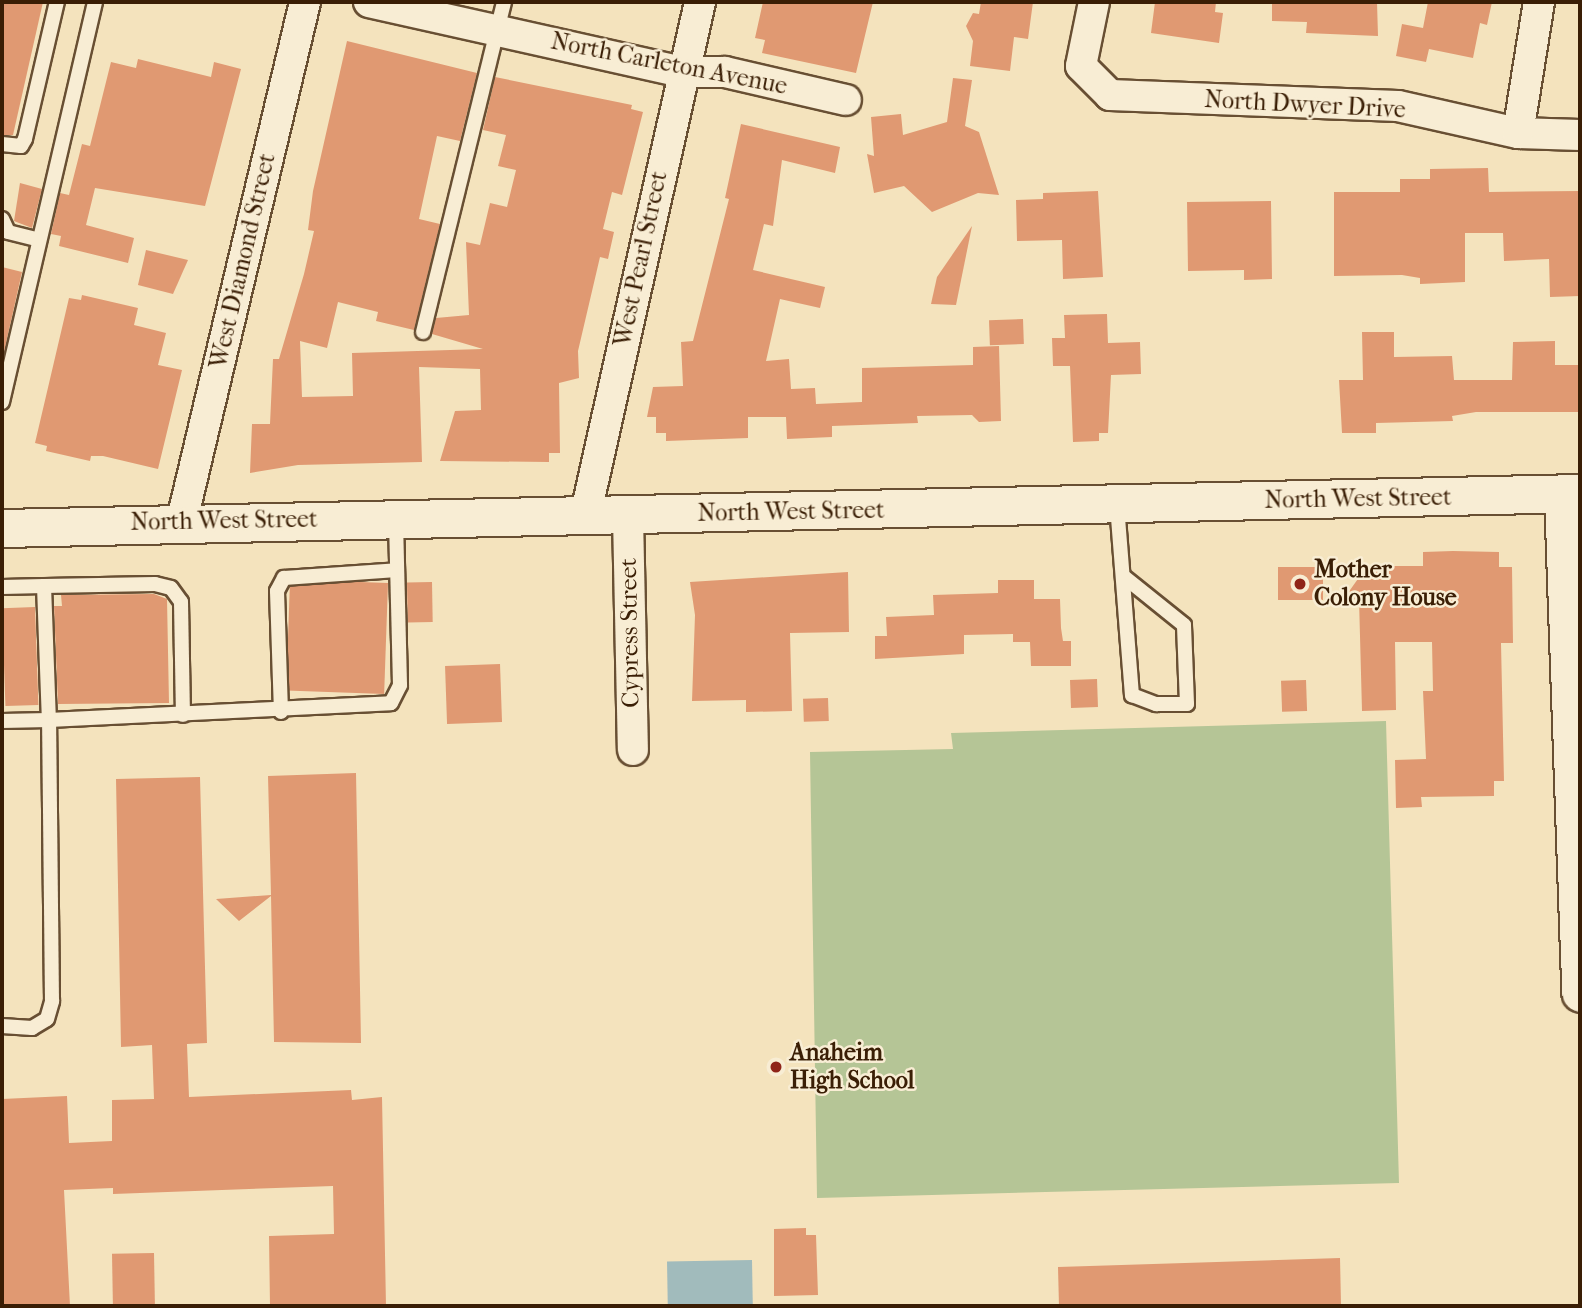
<!DOCTYPE html>
<html>
<head>
<meta charset="utf-8">
<style>
	body { margin:0 }
	#map { position:relative; width:1582px; height:1308px; overflow:hidden; background:#f4e3bd; font-family:"IM FELL French Canon",serif }
	div>[style] { position:absolute }
	[style*='--x'] { left:calc(var(--x)*1px); top:calc(var(--y)*1px); width:calc(var(--w)*1px); rotate:calc(var(--a)*1deg) }
	.green>* { inset:0; background:#b5c596 }
	.water>* { inset:0; background:#a1bbbc; transform-origin:0 0 }
	.building>* { inset:0; background:#e09972; transform-origin:0 0 }
	.roads { filter:drop-shadow(2px 0 #684f33) drop-shadow(-2px 0 #684f33) drop-shadow(0 2px #684f33) drop-shadow(0 -2px #684f33) }
	.service>* { height:14px; margin:-7px; padding:0 7px; transform-origin:7px; border-radius:7px; background:#f8edd4 }
	.minor>* { height:30px; margin:-15px; padding:0 15px; transform-origin:15px; border-radius:15px; background:#f8edd4 }
	.tertiary>* { height:37px; margin:-18.5px; padding:0 18.5px; transform-origin:18.5px; border-radius:18.5px; background:#f8edd4 }
	.dots>* { width:19px; height:19px; translate:-50% -50%; box-sizing:border-box; border:4px solid #f8edd4; border-radius:50% }
	span { translate:-50% -50%; white-space:nowrap; text-align:center; line-height:1.15; -webkit-text-stroke:5px #f8edd4; paint-order:stroke }
	.street-label { font-size:24px; color:#3a1e05 }
	.poi-label { font-size:24px; color:#3a1e05; font-weight:700 }
	.left { translate:0 -50%; text-align:left }
	.frame { position:absolute; inset:0; border:4px solid #3a1e05; pointer-events:none }
</style>
</head>
<body>
<div id="map">
	<div class="green">
		<i style="clip-path:polygon(1386px 721px,1399px 1183px,817px 1198px,810px 752px,953px 749px,951px 733px)"></i>
	</div>
	<div class="water">
		<i style="left:752px;top:1260px;width:46px;height:85px;rotate:89deg"></i>
	</div>
	<div class="building">
		<i style="clip-path:polygon(2px 2px,43px 2px,13px 135px,2px 135px)"></i>
		<i style="clip-path:polygon(763px 2px,873px 2px,856px 73px,762px 53px,765px 40px,755px 38px)"></i>
		<i style="clip-path:polygon(981px 2px,1033px 2px,1028px 39px,1014px 37px,1010px 71px,970px 66px,973px 41px,966px 26px,973px 13px,979px 14px)"></i>
		<i style="clip-path:polygon(1155px 2px,1216px 2px,1215px 12px,1223px 13px,1219px 43px,1151px 33px)"></i>
		<i style="clip-path:polygon(1272px 2px,1377px 2px,1378px 36px,1306px 33px,1307px 22px,1272px 21px)"></i>
		<i style="clip-path:polygon(1428px 2px,1492px 2px,1487px 25px,1480px 23px,1473px 58px,1429px 49px,1426px 62px,1396px 56px,1402px 24px,1423px 28px)"></i>
		<i style="clip-path:polygon(347px 41px,477px 73px,460px 141px,437px 136px,419px 219px,440px 224px,414px 330px,376px 321px,378px 312px,338px 302px,327px 348px,300px 341px,302px 397px,353px 396px,352px 353px,483px 349px,432px 334px,436px 318px,469px 315px,466px 242px,480px 245px,490px 203px,507px 207px,516px 170px,498px 166px,506px 135px,483px 130px,495px 77px,632px 105px,631px 109px,643px 112px,622px 195px,612px 192px,603px 229px,614px 232px,608px 259px,600px 257px,578px 351px,579px 378px,559px 383px,560px 453px,549px 453px,549px 462px,440px 461px,455px 411px,481px 410px,480px 369px,419px 367px,422px 462px,298px 465px,250px 473px,252px 424px,270px 424px,273px 359px,279px 359px,304px 274px,314px 231px,308px 230px,313px 191px)"></i>
		<i style="clip-path:polygon(138px 59px,211px 77px,214px 62px,241px 69px,205px 206px,95px 188px,86px 225px,134px 238px,128px 263px,59px 246px,61px 236px,51px 234px,60px 193px,69px 195px,82px 144px,90px 146px,111px 62px,136px 68px)"></i>
		<i style="clip-path:polygon(953px 78px,972px 80px,965px 126px,979px 132px,999px 195px,978px 193px,932px 212px,904px 186px,874px 193px,867px 154px,874px 156px,871px 117px,901px 114px,903px 135px,947px 122px)"></i>
		<i style="clip-path:polygon(741px 124px,840px 147px,835px 173px,782px 160px,773px 226px,764px 224px,753px 270px,825px 287px,820px 308px,780px 299px,766px 361px,789px 359px,791px 389px,815px 388px,816px 404px,862px 402px,862px 368px,973px 365px,973px 347px,999px 346px,1001px 421px,979px 422px,972px 415px,917px 416px,918px 423px,832px 426px,832px 437px,787px 439px,786px 417px,748px 417px,748px 438px,666px 441px,666px 433px,656px 433px,656px 417px,647px 417px,653px 387px,683px 386px,681px 342px,693px 341px,729px 199px,725px 198px)"></i>
		<i style="clip-path:polygon(1488px 168px,1489px 192px,1580px 191px,1580px 296px,1550px 297px,1549px 259px,1504px 261px,1503px 233px,1465px 233px,1465px 282px,1420px 284px,1420px 278px,1402px 275px,1334px 276px,1334px 192px,1400px 192px,1400px 179px,1430px 179px,1430px 169px)"></i>
		<i style="clip-path:polygon(20px 183px,42px 189px,32px 228px,14px 221px)"></i>
		<i style="clip-path:polygon(1098px 191px,1103px 277px,1063px 279px,1062px 240px,1017px 241px,1016px 200px,1043px 199px,1043px 193px)"></i>
		<i style="clip-path:polygon(1271px 201px,1272px 279px,1244px 280px,1244px 270px,1188px 271px,1187px 202px)"></i>
		<i style="clip-path:polygon(972px 226px,956px 305px,931px 304px,937px 277px)"></i>
		<i style="clip-path:polygon(146px 250px,188px 260px,173px 294px,138px 285px)"></i>
		<i style="clip-path:polygon(2px 267px,22px 272px,2px 361px)"></i>
		<i style="clip-path:polygon(82px 295px,138px 308px,134px 325px,166px 333px,158px 365px,182px 370px,158px 469px,103px 456px,91px 456px,90px 461px,46px 451px,47px 446px,35px 443px,69px 298px,81px 300px)"></i>
		<i style="clip-path:polygon(1107px 314px,1108px 343px,1140px 342px,1141px 374px,1111px 375px,1108px 433px,1099px 433px,1099px 441px,1073px 442px,1070px 366px,1053px 366px,1052px 338px,1065px 338px,1064px 315px)"></i>
		<i style="left:1023px;top:319px;width:25px;height:34px;rotate:88deg"></i>
		<i style="clip-path:polygon(1362px 332px,1394px 332px,1394px 357px,1452px 356px,1454px 380px,1512px 380px,1513px 342px,1555px 341px,1555px 365px,1580px 365px,1580px 412px,1476px 412px,1452px 416px,1453px 421px,1376px 423px,1376px 433px,1342px 433px,1339px 380px,1363px 380px)"></i>
		<i style="clip-path:polygon(1453px 551px,1499px 552px,1499px 567px,1512px 567px,1513px 643px,1501px 643px,1504px 781px,1494px 781px,1494px 796px,1421px 797px,1422px 807px,1396px 808px,1395px 760px,1426px 759px,1423px 691px,1433px 691px,1432px 642px,1395px 642px,1396px 710px,1362px 711px,1359px 599px,1343px 600px,1367px 566px,1423px 566px,1423px 552px)"></i>
		<i style="left:1323px;top:567px;width:33px;height:45px;rotate:90deg"></i>
		<i style="clip-path:polygon(848px 572px,849px 632px,790px 633px,792px 711px,746px 712px,746px 700px,692px 701px,695px 615px,690px 582px)"></i>
		<i style="clip-path:polygon(998px 580px,1034px 580px,1034px 599px,1060px 599px,1061px 628px,1063px 641px,1071px 641px,1071px 666px,1031px 666px,1030px 642px,1013px 642px,1013px 634px,964px 635px,964px 654px,875px 659px,875px 636px,887px 636px,886px 617px,934px 615px,933px 595px,998px 593px)"></i>
		<i style="left:432px;top:582px;width:40px;height:25px;rotate:89deg"></i>
		<i style="left:388px;top:583px;width:111px;height:98px;rotate:92deg"></i>
		<i style="clip-path:polygon(154px 594px,167px 599px,169px 703px,58px 704px,54px 606px,62px 606px,61px 595px)"></i>
		<i style="left:35px;top:607px;width:98px;height:33px;rotate:88deg"></i>
		<i style="left:500px;top:664px;width:58px;height:55px;rotate:88deg"></i>
		<i style="left:1097px;top:679px;width:28px;height:27px;rotate:88deg"></i>
		<i style="left:1306px;top:680px;width:31px;height:25px;rotate:88deg"></i>
		<i style="left:828px;top:698px;width:23px;height:25px;rotate:88deg"></i>
		<i style="clip-path:polygon(356px 773px,361px 1043px,274px 1042px,271px 896px,239px 921px,216px 899px,271px 895px,268px 776px)"></i>
		<i style="clip-path:polygon(200px 777px,207px 1043px,187px 1044px,189px 1097px,351px 1090px,352px 1100px,382px 1097px,386px 1306px,270px 1306px,269px 1236px,334px 1234px,333px 1186px,113px 1194px,113px 1188px,64px 1190px,70px 1306px,2px 1306px,2px 1099px,67px 1096px,69px 1143px,112px 1141px,112px 1100px,154px 1099px,152px 1045px,121px 1047px,116px 779px)"></i>
		<i style="clip-path:polygon(806px 1228px,806px 1235px,816px 1235px,818px 1295px,774px 1296px,774px 1229px)"></i>
		<i style="left:154px;top:1253px;width:53px;height:42px;rotate:89deg"></i>
		<i style="clip-path:polygon(1340px 1258px,1341px 1305px,1059px 1306px,1058px 1267px)"></i>
	</div>
	<div class="roads">
		<div class="service">
			<i style="--x:2;--y:144;--w:19;--a:6"></i>
			<i style="--x:21;--y:146;--w:8;--a:-60"></i>
			<i style="--x:25;--y:139;--w:141;--a:-76.9"></i>
			<i style="--x:2;--y:219;--w:14;--a:65"></i>
			<i style="--x:8;--y:232;--w:32;--a:14"></i>
			<i style="--x:423;--y:332;--w:340;--a:-76.2"></i>
			<i style="--x:2;--y:402;--w:411;--a:-76.9"></i>
			<i style="--x:1117;--y:505;--w:191;--a:85.5"></i>
			<i style="--x:1132;--y:695;--w:26;--a:21"></i>
			<i style="--x:1156;--y:704;--w:31;--a:0"></i>
			<i style="--x:1187;--y:704;--w:79;--a:-92.2"></i>
			<i style="--x:1184;--y:625;--w:78;--a:-141.2"></i>
			<i style="--x:44;--y:586;--w:111;--a:-1"></i>
			<i style="--x:155;--y:584;--w:16;--a:14"></i>
			<i style="--x:171;--y:588;--w:17;--a:54"></i>
			<i style="--x:181;--y:602;--w:113;--a:89"></i>
			<i style="--x:2;--y:587;--w:42;--a:-1.4"></i>
			<i style="--x:44;--y:586;--w:134;--a:87.9"></i>
			<i style="--x:49;--y:720;--w:47;--a:178.8"></i>
			<i style="--x:281;--y:712;--w:121;--a:-91.9"></i>
			<i style="--x:277;--y:591;--w:15;--a:-62"></i>
			<i style="--x:284;--y:578;--w:113;--a:-4"></i>
			<i style="--x:2;--y:1026;--w:30;--a:4"></i>
			<i style="--x:32;--y:1028;--w:17;--a:-31"></i>
			<i style="--x:47;--y:1019;--w:19;--a:-74"></i>
			<i style="--x:52;--y:1001;--w:281;--a:-90.6"></i>
			<i style="--x:49;--y:720;--w:342;--a:-2.8"></i>
			<i style="--x:391;--y:703;--w:20;--a:-63"></i>
			<i style="--x:400;--y:685;--w:166;--a:-91.4"></i>
		</div>
		<div class="minor">
			<i style="--x:369;--y:2;--w:322;--a:12.6"></i>
			<i style="--x:683;--y:72;--w:42;--a:0"></i>
			<i style="--x:725;--y:72;--w:124;--a:13"></i>
			<i style="--x:1094;--y:2;--w:65;--a:101.5"></i>
			<i style="--x:1081;--y:66;--w:41;--a:45"></i>
			<i style="--x:1110;--y:95;--w:288;--a:2.2"></i>
			<i style="--x:1398;--y:106;--w:123;--a:12.7"></i>
			<i style="--x:1518;--y:133;--w:62;--a:1.8"></i>
			<i style="--x:1518;--y:133;--w:133;--a:-80.9"></i>
			<i style="--x:628;--y:516;--w:234;--a:88.8"></i>
			<i style="--x:585;--y:517;--w:528;--a:-77.41"></i>
			<i style="--x:182;--y:520;--w:532;--a:-76.64"></i>
		</div>
		<div class="tertiary">
			<i style="--x:1563;--y:494;--w:499;--a:88"></i>
			<i style="--x:2;--y:528;--w:1578;--a:-1.27"></i>
		</div>
	</div>
	<div class="dots">
		<i style="left:1300px;top:584px;background:#8f2418"></i>
		<i style="left:776px;top:1067px;background:#8f2418"></i>
	</div>
	<div class="street-label">
		<span style="left:669px;top:64px;rotate:11deg">North Carleton Avenue</span>
		<span style="left:1305px;top:105px;rotate:3deg">North Dwyer Drive</span>
		<span style="left:641px;top:259px;rotate:-78deg">West Pearl Street</span>
		<span style="left:243px;top:261px;rotate:-77deg">West Diamond Street</span>
		<span style="left:1358px;top:499px;rotate:-1deg">North West Street</span>
		<span style="left:791px;top:512px;rotate:-1deg">North West Street</span>
		<span style="left:224px;top:521px;rotate:-1deg">North West Street</span>
		<span style="left:630px;top:633px;rotate:-91deg">Cypress Street</span>
	</div>
	<div class="poi-label">
		<span class="left" style="left:1314px;top:584px">Mother<br>Colony House</span>
		<span class="left" style="left:790px;top:1067px">Anaheim<br>High School</span>
	</div>
	<div class="frame"></div>
</div>
</body>
</html>
